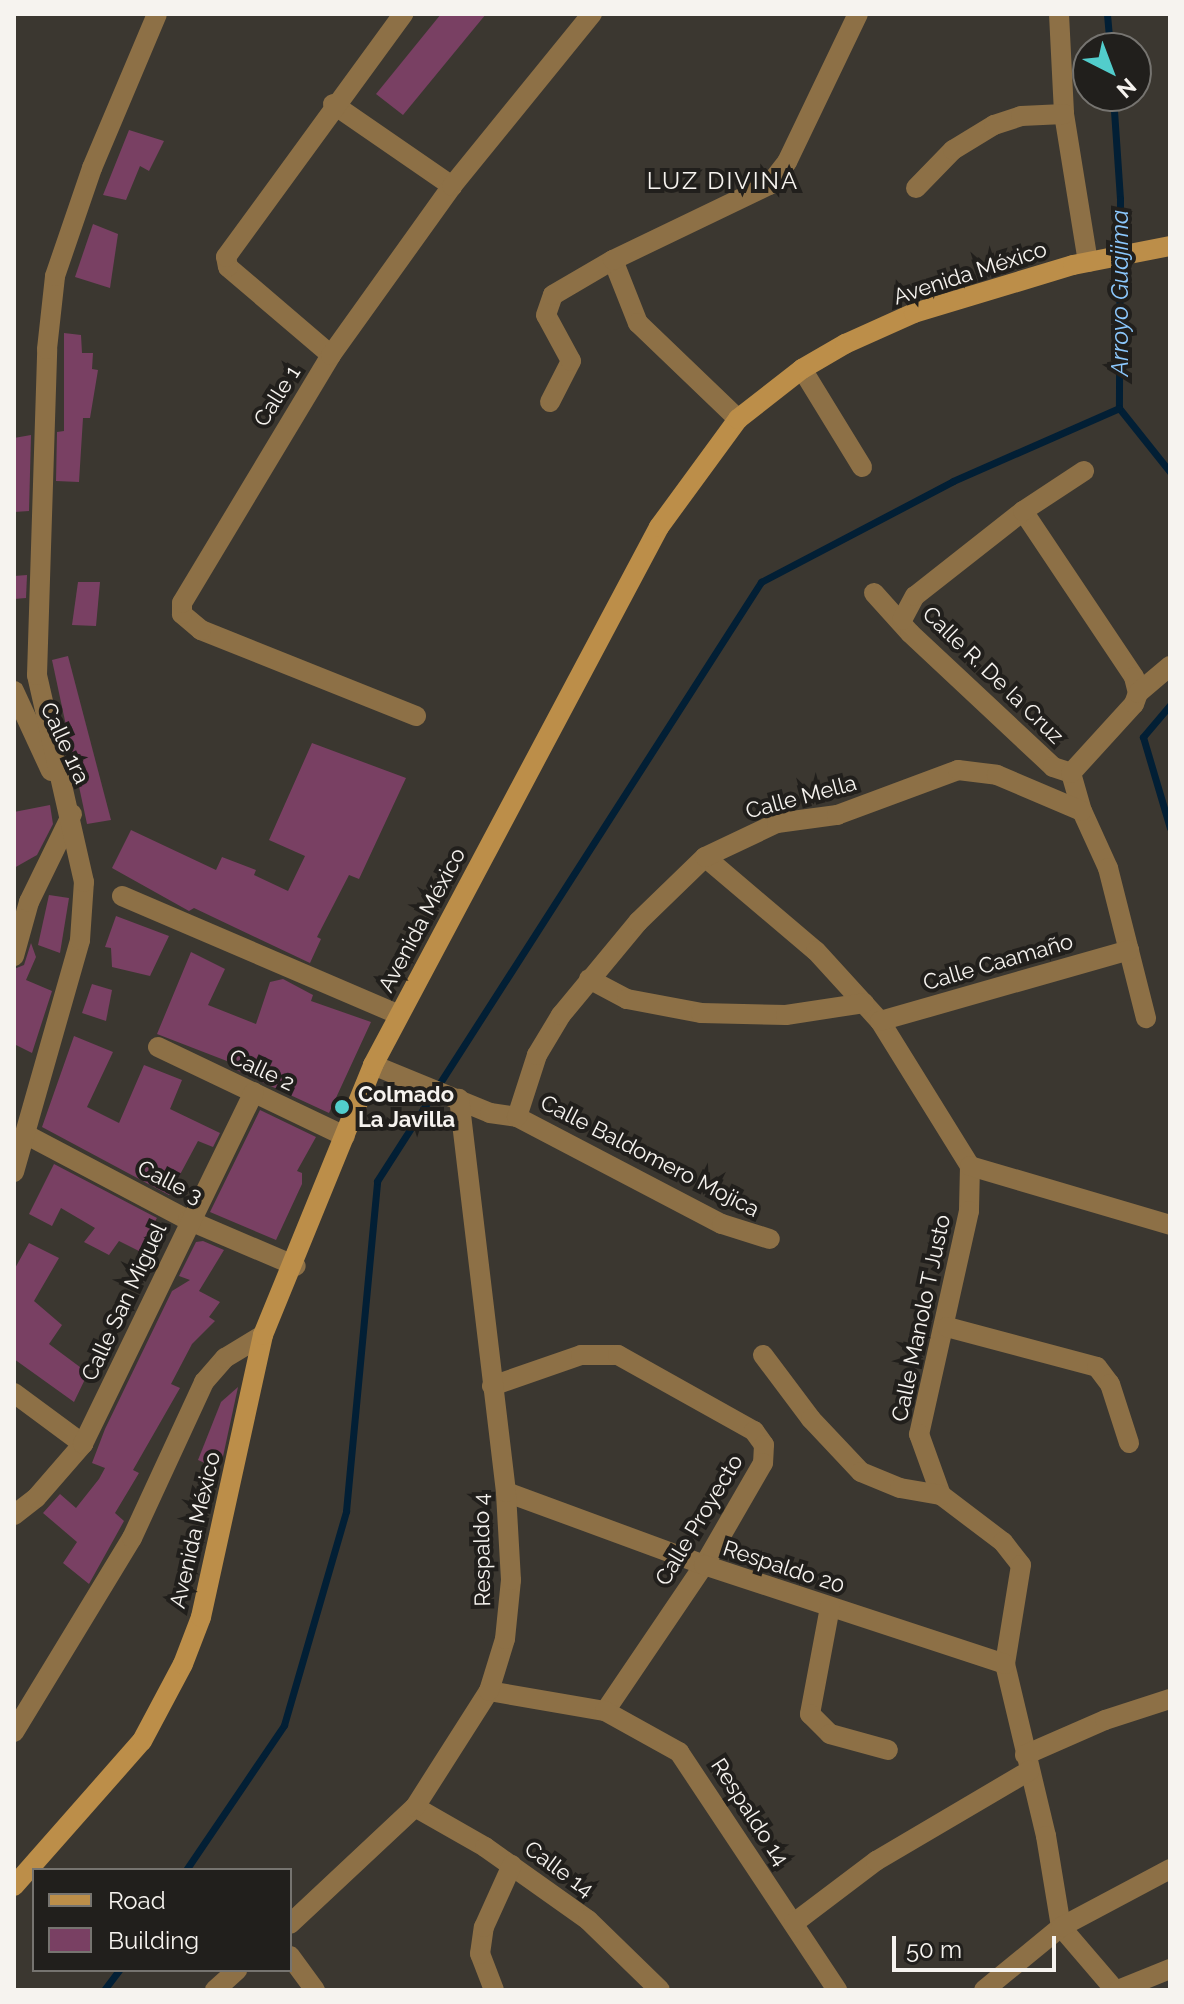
<!DOCTYPE html>
<html>
<head>
<meta charset="utf-8">
<style>
	body { margin:0 }
	#map { position:relative; width:1184px; height:2004px; overflow:hidden; background:#3b3730; font-family:Raleway,sans-serif }
	div>[style] { position:absolute }
	[style*='--x'] { left:calc(var(--x)*1px); top:calc(var(--y)*1px); width:calc(var(--w)*1px); rotate:calc(var(--a)*1deg) }
	.stream>* { height:7px; margin:-3.5px; padding:0 3.5px; transform-origin:3.5px; border-radius:3.5px; background:#021f35 }
	.building>* { inset:0; background:#794063 }
	.street>* { height:20px; margin:-10px; padding:0 10px; transform-origin:10px; border-radius:10px; background:#8d7046 }
	.secondary>* { height:20px; margin:-10px; padding:0 10px; transform-origin:10px; border-radius:10px; background:#bc8e49 }
	.dots>* { width:22px; height:22px; translate:-50% -50%; box-sizing:border-box; border:4px solid #211f1c; border-radius:50% }
	span { translate:-50% -50%; white-space:nowrap; text-align:center; line-height:1.15; -webkit-text-stroke:8px #211f1c; paint-order:stroke }
	.street-label { font-size:22px; color:#f6f3ef }
	.poi-label { font-size:22px; color:#f6f3ef; font-weight:700 }
	.left { translate:0 -50%; text-align:left }
	.neighbourhood-label { font-size:24px; color:#f6f3ef; letter-spacing:2px }
	.water-label { font-size:24px; color:#8cc8fd; font-style:italic }
	.frame { position:absolute; inset:0; border:16px solid #f6f3ef; pointer-events:none }
	.legend { position:absolute; left:32px; top:1868px; width:260px; height:104px; box-sizing:border-box; background:#211f1c; border:2px solid #767470; margin:0; padding:10px 14px; list-style:none; font-size:24px; color:#f6f3ef }
	.legend li { display:flex; align-items:center; gap:16px; height:40px }
	.legend b { width:40px; border:2px solid #767470 }
	.north { position:absolute; left:1072px; top:32px; width:80px; height:80px; box-sizing:border-box; background:#211f1c; border:2px solid #767470; border-radius:50%; rotate:138deg; font-size:22px; font-weight:700; line-height:32px; text-align:center; color:#f6f3ef }
	.north::after { content:''; display:block; margin:auto; width:28px; height:36px; background:#52cdcc; clip-path:polygon(50% 0,100% 100%,50% 72%,0 100%) }
	.scale { position:absolute; left:892px; top:1936px; width:164px; height:36px; box-sizing:border-box; border:4px solid #f6f3ef; border-top:0; padding-left:10px; font-size:24px; line-height:28px; white-space:nowrap; color:#f6f3ef; -webkit-text-stroke:6px #211f1c; paint-order:stroke }
</style>
</head>
<body>
<div id="map">
	<div class="stream">
		<i style="--x:1107;--y:14;--w:34;--a:85"></i>
		<i style="--x:1113;--y:96;--w:103;--a:86.1"></i>
		<i style="--x:1120;--y:199;--w:209;--a:90.3"></i>
		<i style="--x:1119;--y:408;--w:82;--a:51.4"></i>
		<i style="--x:1170;--y:705;--w:42;--a:130.2"></i>
		<i style="--x:1143;--y:737;--w:95;--a:73.5"></i>
		<i style="--x:186;--y:1870;--w:175;--a:-55.9"></i>
		<i style="--x:284;--y:1725;--w:223;--a:-73.8"></i>
		<i style="--x:346;--y:1511;--w:331;--a:-84.6"></i>
		<i style="--x:377;--y:1181;--w:712;--a:-57.34"></i>
		<i style="--x:761;--y:582;--w:217;--a:-27.7"></i>
		<i style="--x:953;--y:481;--w:181;--a:-23.7"></i>
		<i style="--x:104;--y:1990;--w:25;--a:-53"></i>
	</div>
	<div class="building">
		<i style="clip-path:polygon(441px 14px,486px 14px,403px 115px,376px 94px)"></i>
		<i style="clip-path:polygon(129px 130px,164px 141px,149px 171px,140px 166px,126px 200px,103px 195px)"></i>
		<i style="clip-path:polygon(93px 224px,118px 234px,110px 288px,75px 277px)"></i>
		<i style="clip-path:polygon(64px 333px,81px 335px,82px 353px,93px 353px,92px 369px,98px 370px,90px 418px,83px 418px,79px 482px,56px 481px,57px 432px,64px 431px)"></i>
		<i style="clip-path:polygon(31px 435px,29px 511px,14px 512px,14px 438px)"></i>
		<i style="clip-path:polygon(27px 575px,26px 598px,14px 599px,14px 576px)"></i>
		<i style="clip-path:polygon(78px 582px,100px 582px,96px 626px,72px 625px)"></i>
		<i style="clip-path:polygon(68px 656px,111px 820px,87px 824px,52px 660px)"></i>
		<i style="clip-path:polygon(312px 743px,406px 778px,359px 879px,349px 875px,317px 937px,321px 939px,310px 963px,194px 908px,189px 911px,112px 868px,131px 830px,216px 870px,222px 857px,256px 870px,254px 875px,288px 891px,305px 856px,269px 840px)"></i>
		<i style="clip-path:polygon(50px 805px,53px 824px,37px 855px,14px 868px,14px 812px)"></i>
		<i style="clip-path:polygon(49px 895px,69px 898px,60px 953px,38px 945px)"></i>
		<i style="clip-path:polygon(116px 916px,169px 936px,150px 976px,112px 967px,111px 948px,105px 947px)"></i>
		<i style="clip-path:polygon(31px 943px,36px 957px,26px 980px,52px 991px,32px 1053px,14px 1044px,14px 969px,24px 965px)"></i>
		<i style="clip-path:polygon(191px 952px,225px 969px,208px 1005px,256px 1024px,270px 982px,283px 979px,313px 995px,311px 1001px,371px 1022px,329px 1113px,230px 1067px,232px 1063px,157px 1034px)"></i>
		<i style="clip-path:polygon(92px 984px,112px 990px,106px 1021px,82px 1013px)"></i>
		<i style="clip-path:polygon(74px 1036px,113px 1052px,87px 1107px,119px 1123px,144px 1065px,182px 1080px,170px 1109px,220px 1133px,213px 1147px,198px 1141px,169px 1195px,42px 1127px)"></i>
		<i style="clip-path:polygon(260px 1110px,316px 1137px,297px 1171px,302px 1173px,302px 1184px,276px 1240px,210px 1212px)"></i>
		<i style="clip-path:polygon(54px 1164px,157px 1218px,154px 1223px,163px 1227px,147px 1255px,119px 1241px,109px 1255px,84px 1242px,95px 1228px,61px 1208px,52px 1226px,29px 1214px)"></i>
		<i style="clip-path:polygon(203px 1241px,224px 1250px,199px 1291px,220px 1302px,209px 1317px,215px 1321px,192px 1344px,171px 1384px,180px 1388px,133px 1470px,139px 1473px,115px 1513px,124px 1521px,89px 1584px,63px 1563px,77px 1542px,43px 1513px,60px 1494px,76px 1508px,99px 1479px,105px 1468px,92px 1463px,105px 1429px,172px 1291px,190px 1280px,179px 1276px,196px 1242px)"></i>
		<i style="clip-path:polygon(29px 1243px,59px 1258px,34px 1301px,62px 1325px,49px 1344px,88px 1373px,74px 1402px,14px 1359px,14px 1270px)"></i>
		<i style="clip-path:polygon(238px 1387px,222px 1461px,218px 1469px,198px 1460px,221px 1402px)"></i>
	</div>
	<div class="street">
		<i style="--x:1059;--y:14;--w:100;--a:87.1"></i>
		<i style="--x:1064;--y:114;--w:150;--a:80.8"></i>
		<i style="--x:333;--y:104;--w:145;--a:34.6"></i>
		<i style="--x:916;--y:188;--w:53;--a:-45.8"></i>
		<i style="--x:953;--y:150;--w:48;--a:-31.4"></i>
		<i style="--x:994;--y:125;--w:28;--a:-18"></i>
		<i style="--x:1021;--y:116;--w:43;--a:-2.7"></i>
		<i style="--x:613;--y:260;--w:68;--a:68.4"></i>
		<i style="--x:638;--y:323;--w:139;--a:43.8"></i>
		<i style="--x:331;--y:355;--w:135;--a:-139.5"></i>
		<i style="--x:228;--y:267;--w:10;--a:-101"></i>
		<i style="--x:226;--y:257;--w:301;--a:-53.9"></i>
		<i style="--x:802;--y:369;--w:115;--a:58.5"></i>
		<i style="--x:550;--y:402;--w:46;--a:-62.9"></i>
		<i style="--x:571;--y:361;--w:52;--a:-118.5"></i>
		<i style="--x:546;--y:315;--w:21;--a:-71"></i>
		<i style="--x:553;--y:295;--w:69;--a:-30.3"></i>
		<i style="--x:613;--y:260;--w:173;--a:-25.7"></i>
		<i style="--x:769;--y:185;--w:29;--a:-52"></i>
		<i style="--x:787;--y:162;--w:164;--a:-64.4"></i>
		<i style="--x:1023;--y:511;--w:200;--a:56.2"></i>
		<i style="--x:1134;--y:677;--w:16;--a:76"></i>
		<i style="--x:874;--y:593;--w:54;--a:48"></i>
		<i style="--x:910;--y:633;--w:196;--a:43.1"></i>
		<i style="--x:1053;--y:767;--w:19;--a:18"></i>
		<i style="--x:1071;--y:773;--w:40;--a:74"></i>
		<i style="--x:1082;--y:811;--w:63;--a:65.5"></i>
		<i style="--x:1108;--y:868;--w:155;--a:75.8"></i>
		<i style="--x:902;--y:620;--w:27;--a:-62"></i>
		<i style="--x:915;--y:596;--w:137;--a:-38.2"></i>
		<i style="--x:1023;--y:511;--w:73;--a:-33.3"></i>
		<i style="--x:14;--y:691;--w:88;--a:65.2"></i>
		<i style="--x:416;--y:716;--w:232;--a:-158.2"></i>
		<i style="--x:201;--y:630;--w:25;--a:-140"></i>
		<i style="--x:182;--y:614;--w:11;--a:-90"></i>
		<i style="--x:182;--y:603;--w:289;--a:-59"></i>
		<i style="--x:331;--y:355;--w:208;--a:-54.4"></i>
		<i style="--x:452;--y:186;--w:222;--a:-50.9"></i>
		<i style="--x:1071;--y:773;--w:93;--a:-47.6"></i>
		<i style="--x:1134;--y:704;--w:12;--a:-70"></i>
		<i style="--x:1138;--y:693;--w:42;--a:-40.2"></i>
		<i style="--x:705;--y:857;--w:145;--a:40.3"></i>
		<i style="--x:816;--y:951;--w:95;--a:47.6"></i>
		<i style="--x:880;--y:1021;--w:171;--a:58.2"></i>
		<i style="--x:970;--y:1166;--w:45;--a:91.3"></i>
		<i style="--x:969;--y:1211;--w:229;--a:102.6"></i>
		<i style="--x:919;--y:1434;--w:65;--a:70.2"></i>
		<i style="--x:941;--y:1495;--w:78;--a:37.2"></i>
		<i style="--x:1003;--y:1542;--w:29;--a:52"></i>
		<i style="--x:1021;--y:1565;--w:100;--a:99.2"></i>
		<i style="--x:1005;--y:1664;--w:177;--a:76.6"></i>
		<i style="--x:1046;--y:1836;--w:92;--a:80.6"></i>
		<i style="--x:1061;--y:1927;--w:83;--a:49.4"></i>
		<i style="--x:122;--y:896;--w:301;--a:23.2"></i>
		<i style="--x:14;--y:956;--w:56;--a:-74.5"></i>
		<i style="--x:29;--y:902;--w:98;--a:-64"></i>
		<i style="--x:589;--y:979;--w:43;--a:27.8"></i>
		<i style="--x:627;--y:999;--w:75;--a:10.7"></i>
		<i style="--x:701;--y:1013;--w:85;--a:1.3"></i>
		<i style="--x:786;--y:1015;--w:79;--a:-8.7"></i>
		<i style="--x:880;--y:1021;--w:259;--a:-15.9"></i>
		<i style="--x:158;--y:1047;--w:207;--a:25.5"></i>
		<i style="--x:373;--y:1065;--w:126;--a:22.3"></i>
		<i style="--x:490;--y:1113;--w:27;--a:8"></i>
		<i style="--x:517;--y:1117;--w:231;--a:27.6"></i>
		<i style="--x:722;--y:1224;--w:50;--a:17.4"></i>
		<i style="--x:517;--y:1117;--w:65;--a:-72.1"></i>
		<i style="--x:537;--y:1055;--w:47;--a:-59"></i>
		<i style="--x:561;--y:1015;--w:121;--a:-50.4"></i>
		<i style="--x:638;--y:922;--w:93;--a:-44.1"></i>
		<i style="--x:705;--y:857;--w:80;--a:-25.3"></i>
		<i style="--x:777;--y:823;--w:61;--a:-7.6"></i>
		<i style="--x:837;--y:815;--w:129;--a:-20.4"></i>
		<i style="--x:958;--y:770;--w:39;--a:7"></i>
		<i style="--x:997;--y:775;--w:92;--a:23"></i>
		<i style="--x:25;--y:1134;--w:184;--a:27.8"></i>
		<i style="--x:188;--y:1220;--w:117;--a:23.1"></i>
		<i style="--x:970;--y:1166;--w:209;--a:16.4"></i>
		<i style="--x:14;--y:1172;--w:241;--a:-74.1"></i>
		<i style="--x:80;--y:940;--w:58;--a:-86.1"></i>
		<i style="--x:84;--y:882;--w:212;--a:-102.8"></i>
		<i style="--x:37;--y:675;--w:326;--a:-88.2"></i>
		<i style="--x:47;--y:349;--w:73;--a:-83.7"></i>
		<i style="--x:55;--y:276;--w:114;--a:-71.1"></i>
		<i style="--x:92;--y:168;--w:167;--a:-67.1"></i>
		<i style="--x:947;--y:1327;--w:155;--a:14.9"></i>
		<i style="--x:1097;--y:1367;--w:21;--a:53"></i>
		<i style="--x:1110;--y:1384;--w:62;--a:72.1"></i>
		<i style="--x:763;--y:1355;--w:80;--a:53.1"></i>
		<i style="--x:811;--y:1419;--w:73;--a:46.7"></i>
		<i style="--x:861;--y:1472;--w:42;--a:22.3"></i>
		<i style="--x:900;--y:1488;--w:42;--a:9.7"></i>
		<i style="--x:492;--y:1386;--w:94;--a:-19.2"></i>
		<i style="--x:581;--y:1355;--w:37;--a:0"></i>
		<i style="--x:618;--y:1355;--w:156;--a:29.2"></i>
		<i style="--x:754;--y:1431;--w:17;--a:54"></i>
		<i style="--x:764;--y:1445;--w:18;--a:93"></i>
		<i style="--x:763;--y:1463;--w:118;--a:120"></i>
		<i style="--x:704;--y:1565;--w:176;--a:124.1"></i>
		<i style="--x:14;--y:1393;--w:86;--a:36.5"></i>
		<i style="--x:506;--y:1492;--w:211;--a:20.2"></i>
		<i style="--x:704;--y:1565;--w:317;--a:18.2"></i>
		<i style="--x:14;--y:1515;--w:28;--a:-38"></i>
		<i style="--x:36;--y:1498;--w:72;--a:-49"></i>
		<i style="--x:83;--y:1444;--w:391;--a:-64.1"></i>
		<i style="--x:830;--y:1607;--w:109;--a:100.6"></i>
		<i style="--x:810;--y:1714;--w:28;--a:45"></i>
		<i style="--x:830;--y:1734;--w:60;--a:15.4"></i>
		<i style="--x:489;--y:1691;--w:118;--a:9.8"></i>
		<i style="--x:605;--y:1711;--w:85;--a:29"></i>
		<i style="--x:679;--y:1752;--w:286;--a:56.4"></i>
		<i style="--x:14;--y:1732;--w:227;--a:-58.7"></i>
		<i style="--x:132;--y:1538;--w:172;--a:-65.2"></i>
		<i style="--x:204;--y:1382;--w:32;--a:-49"></i>
		<i style="--x:225;--y:1358;--w:44;--a:-31.2"></i>
		<i style="--x:1025;--y:1755;--w:87;--a:-23.6"></i>
		<i style="--x:1105;--y:1720;--w:68;--a:-17.9"></i>
		<i style="--x:415;--y:1807;--w:81;--a:29.7"></i>
		<i style="--x:485;--y:1847;--w:126;--a:35.3"></i>
		<i style="--x:588;--y:1920;--w:100;--a:44.2"></i>
		<i style="--x:794;--y:1923;--w:103;--a:-37.1"></i>
		<i style="--x:876;--y:1861;--w:178;--a:-30.5"></i>
		<i style="--x:290;--y:1924;--w:171;--a:-43.1"></i>
		<i style="--x:415;--y:1807;--w:138;--a:-57.5"></i>
		<i style="--x:489;--y:1691;--w:54;--a:-72.9"></i>
		<i style="--x:505;--y:1639;--w:59;--a:-84.2"></i>
		<i style="--x:511;--y:1580;--w:88;--a:-93.3"></i>
		<i style="--x:506;--y:1492;--w:396;--a:-96.8"></i>
		<i style="--x:290;--y:1956;--w:42;--a:53.7"></i>
		<i style="--x:215;--y:1990;--w:30;--a:-42"></i>
		<i style="--x:494;--y:1990;--w:39;--a:-111"></i>
		<i style="--x:480;--y:1954;--w:27;--a:-82"></i>
		<i style="--x:484;--y:1927;--w:68;--a:-65.7"></i>
		<i style="--x:984;--y:1990;--w:99;--a:-39.3"></i>
		<i style="--x:1061;--y:1927;--w:123;--a:-28"></i>
		<i style="--x:1118;--y:1990;--w:56;--a:-22"></i>
	</div>
	<div class="secondary">
		<i style="--x:14;--y:1886;--w:193;--a:-48.6"></i>
		<i style="--x:142;--y:1741;--w:87;--a:-62"></i>
		<i style="--x:183;--y:1664;--w:50;--a:-69"></i>
		<i style="--x:201;--y:1617;--w:289;--a:-77.6"></i>
		<i style="--x:263;--y:1335;--w:292;--a:-67.8"></i>
		<i style="--x:373;--y:1065;--w:609;--a:-62"></i>
		<i style="--x:659;--y:527;--w:134;--a:-53.8"></i>
		<i style="--x:738;--y:419;--w:81;--a:-38"></i>
		<i style="--x:802;--y:369;--w:50;--a:-30.2"></i>
		<i style="--x:845;--y:344;--w:76;--a:-24.2"></i>
		<i style="--x:914;--y:313;--w:166;--a:-16.8"></i>
		<i style="--x:1073;--y:265;--w:99;--a:-11.1"></i>
	</div>
	<div class="dots">
		<i style="left:342px;top:1107px;background:#52cdcc"></i>
	</div>
	<div class="street-label">
		<span style="left:970px;top:273px;rotate:-18deg">Avenida México</span>
		<span style="left:277px;top:396px;rotate:-58deg">Calle 1</span>
		<span style="left:993px;top:675px;rotate:44deg">Calle R. De la Cruz</span>
		<span style="left:65px;top:743px;rotate:65deg">Calle 1ra</span>
		<span style="left:801px;top:797px;rotate:-15deg">Calle Mella</span>
		<span style="left:422px;top:920px;rotate:-62deg">Avenida México</span>
		<span style="left:998px;top:962px;rotate:-16deg">Calle Caamaño</span>
		<span style="left:262px;top:1070px;rotate:25deg">Calle 2</span>
		<span style="left:650px;top:1156px;rotate:27deg">Calle Baldomero Mojica</span>
		<span style="left:170px;top:1182px;rotate:27deg">Calle 3</span>
		<span style="left:124px;top:1302px;rotate:-65deg">Calle San Miguel</span>
		<span style="left:921px;top:1318px;rotate:-78deg">Calle Manolo T Justo</span>
		<span style="left:699px;top:1520px;rotate:-59deg">Calle Proyecto</span>
		<span style="left:195px;top:1530px;rotate:-77deg">Avenida México</span>
		<span style="left:482px;top:1550px;rotate:-91deg">Respaldo 4</span>
		<span style="left:784px;top:1567px;rotate:18deg">Respaldo 20</span>
		<span style="left:750px;top:1812px;rotate:57deg">Respaldo 14</span>
		<span style="left:559px;top:1869px;rotate:36deg">Calle 14</span>
	</div>
	<div class="poi-label">
		<span class="left" style="left:358px;top:1107px">Colmado<br>La Javilla</span>
	</div>
	<div class="neighbourhood-label">
		<span style="left:723px;top:181px">LUZ DIVINA</span>
	</div>
	<div class="water-label">
		<span style="left:1120px;top:293px;rotate:-90deg">Arroyo Guajima</span>
	</div>
	<div class="frame"></div>
	<ul class="legend">
	<li><b style="height:10px;background:#bc8e49"></b>Road</li>
	<li><b style="height:22px;background:#794063"></b>Building</li>
	</ul>
	<div class="north">N</div>
	<div class="scale">50 m</div>
</div>
</body>
</html>
